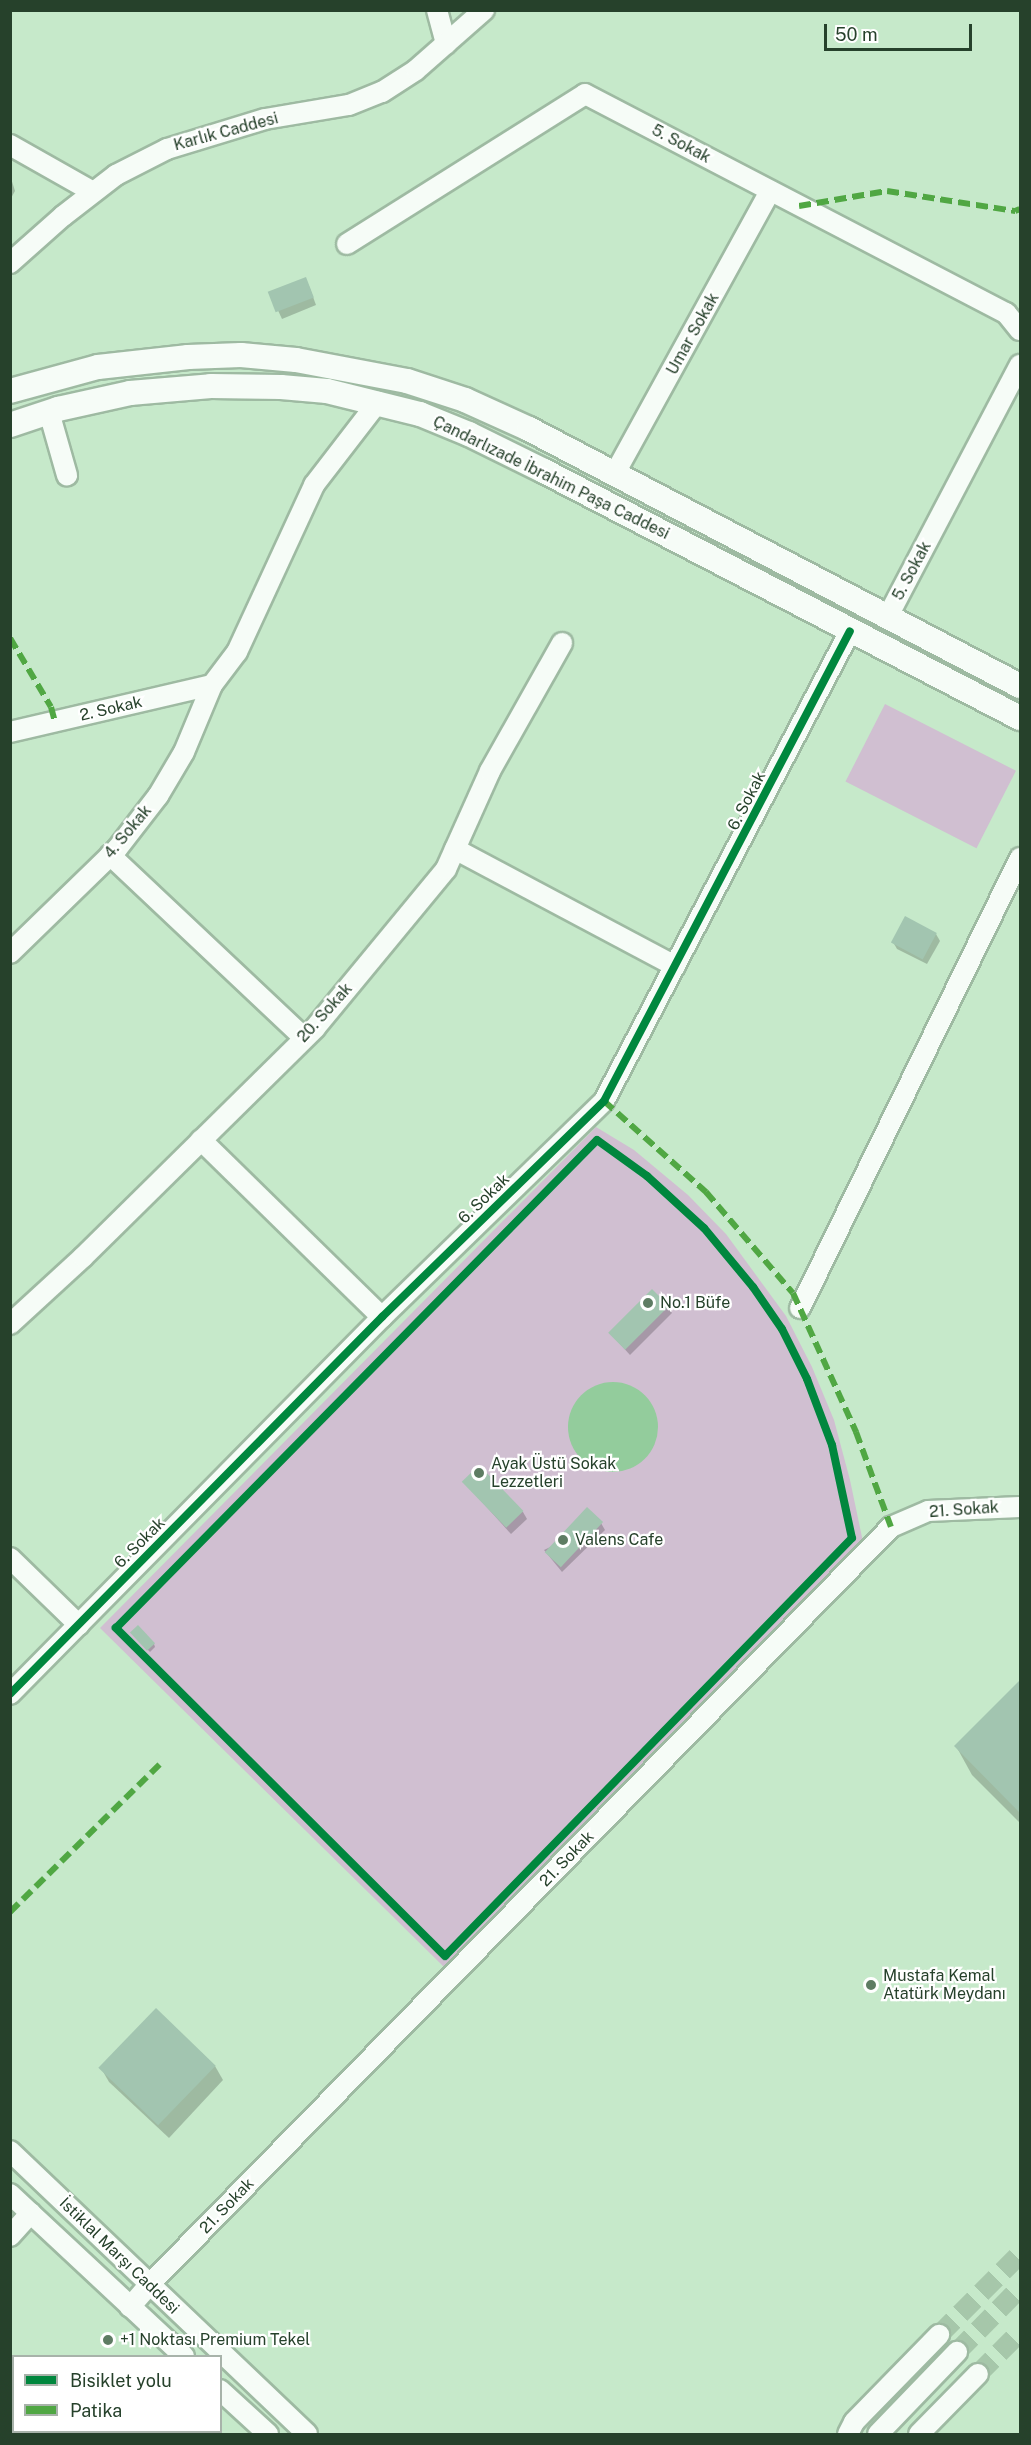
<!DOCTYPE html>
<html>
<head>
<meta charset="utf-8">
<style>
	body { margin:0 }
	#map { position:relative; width:1031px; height:2445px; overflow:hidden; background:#c6e9ca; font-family:"Public Sans",sans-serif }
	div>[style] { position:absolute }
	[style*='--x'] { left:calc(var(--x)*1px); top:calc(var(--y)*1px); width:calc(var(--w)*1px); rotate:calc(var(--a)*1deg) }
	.green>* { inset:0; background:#d0bfd1; transform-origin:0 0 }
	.water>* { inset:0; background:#93cc9c }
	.round { border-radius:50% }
	.shadow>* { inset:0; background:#0003 }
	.building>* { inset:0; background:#a2c5b0; transform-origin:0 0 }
	.minor-tunnel>* { height:20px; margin-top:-10px; transform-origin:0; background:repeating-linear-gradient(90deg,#a6c7aa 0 20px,transparent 0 30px) }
	.roads { filter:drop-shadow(2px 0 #9ebaa2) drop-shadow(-2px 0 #9ebaa2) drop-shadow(0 2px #9ebaa2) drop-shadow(0 -2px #9ebaa2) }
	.minor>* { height:20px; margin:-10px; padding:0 10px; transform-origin:10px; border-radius:10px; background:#f6fcf7 }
	.major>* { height:24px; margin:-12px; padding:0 12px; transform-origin:12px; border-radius:12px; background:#f6fcf7 }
	.quiet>* { height:6px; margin-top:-3px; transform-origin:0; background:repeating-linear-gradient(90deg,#50a743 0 12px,transparent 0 18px) }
	.cycleway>* { height:8px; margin:-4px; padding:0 4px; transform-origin:4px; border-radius:4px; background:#00873e }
	.dots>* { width:16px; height:16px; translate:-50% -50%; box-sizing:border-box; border:3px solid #fff; border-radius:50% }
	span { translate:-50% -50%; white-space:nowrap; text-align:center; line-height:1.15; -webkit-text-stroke:4.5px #fff; paint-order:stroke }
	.street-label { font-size:16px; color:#26412b }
	.poi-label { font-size:16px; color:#26412b }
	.left { translate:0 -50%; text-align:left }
	.frame { position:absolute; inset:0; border:12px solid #26412b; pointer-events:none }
	.legend { position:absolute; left:12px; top:2355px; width:210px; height:78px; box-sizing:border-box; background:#fff; border:2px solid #a8b3aa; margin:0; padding:8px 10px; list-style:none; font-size:18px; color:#26412b }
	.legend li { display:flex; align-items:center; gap:12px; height:30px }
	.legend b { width:30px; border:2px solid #a8b3aa }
	.scale { position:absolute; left:824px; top:24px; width:148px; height:27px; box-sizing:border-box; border:3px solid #26412b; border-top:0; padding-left:8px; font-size:18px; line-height:21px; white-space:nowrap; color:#26412b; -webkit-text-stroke:4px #fff; paint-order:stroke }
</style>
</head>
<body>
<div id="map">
	<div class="green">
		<i style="left:885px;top:704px;width:147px;height:87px;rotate:27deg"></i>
		<i style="clip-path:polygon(596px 1127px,634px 1150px,688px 1195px,726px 1234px,786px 1316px,812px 1367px,834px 1420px,850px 1480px,863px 1542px,446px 1969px,100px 1628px)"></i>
	</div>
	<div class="water">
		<i class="round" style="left:568px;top:1382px;width:90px;height:90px"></i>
	</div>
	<div class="shadow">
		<i style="clip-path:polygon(10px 175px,15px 191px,10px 200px)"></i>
		<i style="clip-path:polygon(309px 286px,316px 305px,282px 319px,270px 293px)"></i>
		<i style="clip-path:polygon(936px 934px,940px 941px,927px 964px,897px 949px,893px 942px)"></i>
		<i style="clip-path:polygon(668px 1307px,672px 1313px,630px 1355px,610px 1333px)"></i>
		<i style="clip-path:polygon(464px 1482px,523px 1512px,527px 1519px,511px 1534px)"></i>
		<i style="clip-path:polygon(601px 1523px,605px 1530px,562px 1572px,544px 1550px)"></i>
		<i style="clip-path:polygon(134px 1636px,154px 1644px,155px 1647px,150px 1652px)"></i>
		<i style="clip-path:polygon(1020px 1683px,1020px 1823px,972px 1775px,956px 1746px)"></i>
		<i style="clip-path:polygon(156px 2010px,215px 2066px,223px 2080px,169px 2138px,109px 2082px,101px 2068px)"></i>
	</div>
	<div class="building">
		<i style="left:306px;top:277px;width:22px;height:41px;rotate:69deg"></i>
		<i style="left:905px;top:916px;width:36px;height:30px;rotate:28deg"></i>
		<i style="left:652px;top:1289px;width:24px;height:62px;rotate:45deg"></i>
		<i style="left:479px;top:1465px;width:64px;height:24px;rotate:46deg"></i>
		<i style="left:587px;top:1507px;width:22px;height:62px;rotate:43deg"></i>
		<i style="left:138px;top:1625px;width:25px;height:11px;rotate:47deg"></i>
		<i style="clip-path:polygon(1020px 1680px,1020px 1813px,954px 1746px)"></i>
		<i style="left:156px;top:2008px;width:83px;height:83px;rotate:44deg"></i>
	</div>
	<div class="minor-tunnel">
		<i style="--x:939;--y:2335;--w:115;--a:-45"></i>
		<i style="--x:957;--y:2352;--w:90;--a:-45.5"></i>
		<i style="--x:978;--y:2374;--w:59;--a:-45"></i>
	</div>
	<div class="roads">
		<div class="minor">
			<i style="--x:437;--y:10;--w:35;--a:75"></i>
			<i style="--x:10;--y:145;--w:95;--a:29.5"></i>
			<i style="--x:347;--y:244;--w:281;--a:-32.2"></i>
			<i style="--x:585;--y:94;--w:475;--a:27.5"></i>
			<i style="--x:1006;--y:313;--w:22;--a:51"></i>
			<i style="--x:10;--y:263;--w:71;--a:-41.6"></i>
			<i style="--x:63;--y:216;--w:67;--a:-37.7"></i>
			<i style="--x:116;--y:175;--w:57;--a:-27"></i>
			<i style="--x:167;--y:149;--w:102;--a:-17"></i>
			<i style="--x:265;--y:119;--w:85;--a:-9.5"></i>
			<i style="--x:349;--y:105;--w:35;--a:-22"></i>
			<i style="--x:382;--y:92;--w:40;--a:-32.9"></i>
			<i style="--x:416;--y:70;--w:91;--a:-41.4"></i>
			<i style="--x:49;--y:412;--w:66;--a:74.1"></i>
			<i style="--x:614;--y:475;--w:324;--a:-61.2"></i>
			<i style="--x:887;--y:618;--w:286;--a:-62.3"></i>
			<i style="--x:10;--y:732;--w:207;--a:-13.1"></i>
			<i style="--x:455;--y:849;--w:249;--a:28"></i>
			<i style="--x:110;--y:855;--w:267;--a:43.3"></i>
			<i style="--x:10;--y:953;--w:149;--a:-44.2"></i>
			<i style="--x:117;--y:849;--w:67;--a:-52.3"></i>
			<i style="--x:158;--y:796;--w:51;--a:-59.4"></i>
			<i style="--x:184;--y:752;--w:73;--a:-67.3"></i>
			<i style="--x:212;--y:685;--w:41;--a:-52.9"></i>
			<i style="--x:237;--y:652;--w:184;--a:-65.2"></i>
			<i style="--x:314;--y:485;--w:105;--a:-52.4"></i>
			<i style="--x:201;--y:1140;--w:253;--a:44.4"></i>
			<i style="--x:800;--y:1308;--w:501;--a:-63.95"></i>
			<i style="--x:10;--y:1324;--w:99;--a:-42.5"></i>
			<i style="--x:83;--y:1257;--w:326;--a:-44.6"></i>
			<i style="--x:315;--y:1028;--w:206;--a:-50.5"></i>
			<i style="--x:446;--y:869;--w:107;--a:-65.8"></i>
			<i style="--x:490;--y:771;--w:147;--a:-60.6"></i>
			<i style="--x:10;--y:1558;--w:96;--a:44.2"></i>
			<i style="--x:10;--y:1694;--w:530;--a:-45.38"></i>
			<i style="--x:382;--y:1317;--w:310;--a:-44.2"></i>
			<i style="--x:604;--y:1101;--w:530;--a:-62.37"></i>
			<i style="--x:10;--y:2151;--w:410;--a:43.6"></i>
			<i style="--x:10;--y:2194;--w:238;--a:43"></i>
			<i style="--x:10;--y:2236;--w:31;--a:-48"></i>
			<i style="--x:130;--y:2307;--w:29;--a:-49"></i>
			<i style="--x:149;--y:2285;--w:1061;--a:-45.61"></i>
			<i style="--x:891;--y:1527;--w:40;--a:-23.4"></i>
			<i style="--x:928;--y:1511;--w:92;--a:-2.5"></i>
			<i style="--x:220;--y:2390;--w:65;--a:42.5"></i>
			<i style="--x:848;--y:2434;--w:13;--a:-63"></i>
			<i style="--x:854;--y:2422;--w:122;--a:-45.7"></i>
			<i style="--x:878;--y:2434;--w:114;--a:-46.1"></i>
			<i style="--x:919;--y:2434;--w:84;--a:-45.5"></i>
		</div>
		<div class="major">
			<i style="--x:10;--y:391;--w:91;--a:-15.3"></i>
			<i style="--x:98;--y:367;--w:91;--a:-6.3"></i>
			<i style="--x:188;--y:357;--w:53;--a:-2.2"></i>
			<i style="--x:241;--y:355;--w:55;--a:5.2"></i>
			<i style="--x:296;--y:360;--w:113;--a:10.7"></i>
			<i style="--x:407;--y:381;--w:61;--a:18.1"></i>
			<i style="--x:465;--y:400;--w:70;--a:24.4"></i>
			<i style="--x:529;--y:429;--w:554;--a:27.63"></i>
			<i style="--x:10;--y:425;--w:51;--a:-18.4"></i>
			<i style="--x:58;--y:409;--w:74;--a:-12.5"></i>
			<i style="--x:130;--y:393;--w:81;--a:-4.9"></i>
			<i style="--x:211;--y:386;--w:70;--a:0.8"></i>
			<i style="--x:281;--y:387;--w:46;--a:5"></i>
			<i style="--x:327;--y:391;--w:96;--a:13.9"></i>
			<i style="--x:420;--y:414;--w:53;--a:22.2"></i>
			<i style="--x:469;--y:434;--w:84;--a:26.3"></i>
			<i style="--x:544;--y:471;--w:536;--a:27.43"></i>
		</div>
	</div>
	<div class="quiet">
		<i style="--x:799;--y:206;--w:89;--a:-9.7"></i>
		<i style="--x:887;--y:191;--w:130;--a:8.9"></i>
		<i style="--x:1015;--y:211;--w:5;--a:-22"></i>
		<i style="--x:10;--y:638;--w:80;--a:59.3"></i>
		<i style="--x:51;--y:707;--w:16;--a:75"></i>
		<i style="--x:604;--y:1101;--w:137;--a:41.7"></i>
		<i style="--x:706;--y:1192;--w:133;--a:49.3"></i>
		<i style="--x:793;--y:1293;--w:153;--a:65.6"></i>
		<i style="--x:856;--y:1432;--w:101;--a:69.8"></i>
		<i style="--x:10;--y:1912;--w:212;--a:-44.6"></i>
	</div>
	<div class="cycleway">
		<i style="--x:597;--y:1140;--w:62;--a:35.8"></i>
		<i style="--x:647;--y:1176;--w:77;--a:42.4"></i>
		<i style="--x:704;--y:1228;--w:77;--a:50.3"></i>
		<i style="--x:753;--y:1287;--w:51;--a:55.4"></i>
		<i style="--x:782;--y:1329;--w:56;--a:63.4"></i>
		<i style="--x:807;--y:1379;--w:71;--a:69.3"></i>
		<i style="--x:832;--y:1445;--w:95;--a:77.9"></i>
		<i style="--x:852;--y:1538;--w:583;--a:134.24"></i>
		<i style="--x:445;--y:1956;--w:465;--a:-135.1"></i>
		<i style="--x:116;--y:1628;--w:685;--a:-45.41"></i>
		<i style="--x:10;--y:1694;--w:530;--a:-45.38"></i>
		<i style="--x:382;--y:1317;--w:310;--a:-44.2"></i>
		<i style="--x:604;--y:1101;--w:530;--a:-62.37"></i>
	</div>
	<div class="dots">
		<i style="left:648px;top:1303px;background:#5e7c63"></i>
		<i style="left:479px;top:1473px;background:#5e7c63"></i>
		<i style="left:563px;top:1540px;background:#5e7c63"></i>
		<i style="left:871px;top:1985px;background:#5e7c63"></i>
		<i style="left:108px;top:2340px;background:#5e7c63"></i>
	</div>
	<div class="street-label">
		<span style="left:226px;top:132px;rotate:-15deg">Karlık Caddesi</span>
		<span style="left:681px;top:144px;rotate:28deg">5. Sokak</span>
		<span style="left:693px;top:334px;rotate:-61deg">Umar Sokak</span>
		<span style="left:551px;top:478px;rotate:26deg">Çandarlızade İbrahim Paşa Caddesi</span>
		<span style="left:912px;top:571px;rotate:-62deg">5. Sokak</span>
		<span style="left:111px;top:709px;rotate:-13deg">2. Sokak</span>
		<span style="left:747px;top:801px;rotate:-63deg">6. Sokak</span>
		<span style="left:128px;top:832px;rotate:-50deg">4. Sokak</span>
		<span style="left:325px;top:1013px;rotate:-48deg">20. Sokak</span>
		<span style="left:484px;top:1199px;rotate:-44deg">6. Sokak</span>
		<span style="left:964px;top:1510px;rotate:-4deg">21. Sokak</span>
		<span style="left:140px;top:1543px;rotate:-45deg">6. Sokak</span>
		<span style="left:567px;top:1859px;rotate:-46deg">21. Sokak</span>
		<span style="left:227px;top:2206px;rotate:-46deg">21. Sokak</span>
		<span style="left:119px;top:2256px;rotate:44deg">İstiklal Marşı Caddesi</span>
	</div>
	<div class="poi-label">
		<span class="left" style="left:660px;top:1303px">No.1 Büfe</span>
		<span class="left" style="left:491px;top:1473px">Ayak Üstü Sokak<br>Lezzetleri</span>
		<span class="left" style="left:575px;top:1540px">Valens Cafe</span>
		<span class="left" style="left:883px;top:1985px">Mustafa Kemal<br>Atatürk Meydanı</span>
		<span class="left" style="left:120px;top:2340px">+1 Noktası Premium Tekel</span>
	</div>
	<div class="frame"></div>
	<ul class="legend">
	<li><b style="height:8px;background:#00873e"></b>Bisiklet yolu</li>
	<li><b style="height:8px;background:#50a743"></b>Patika</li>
	</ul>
	<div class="scale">50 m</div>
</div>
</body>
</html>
